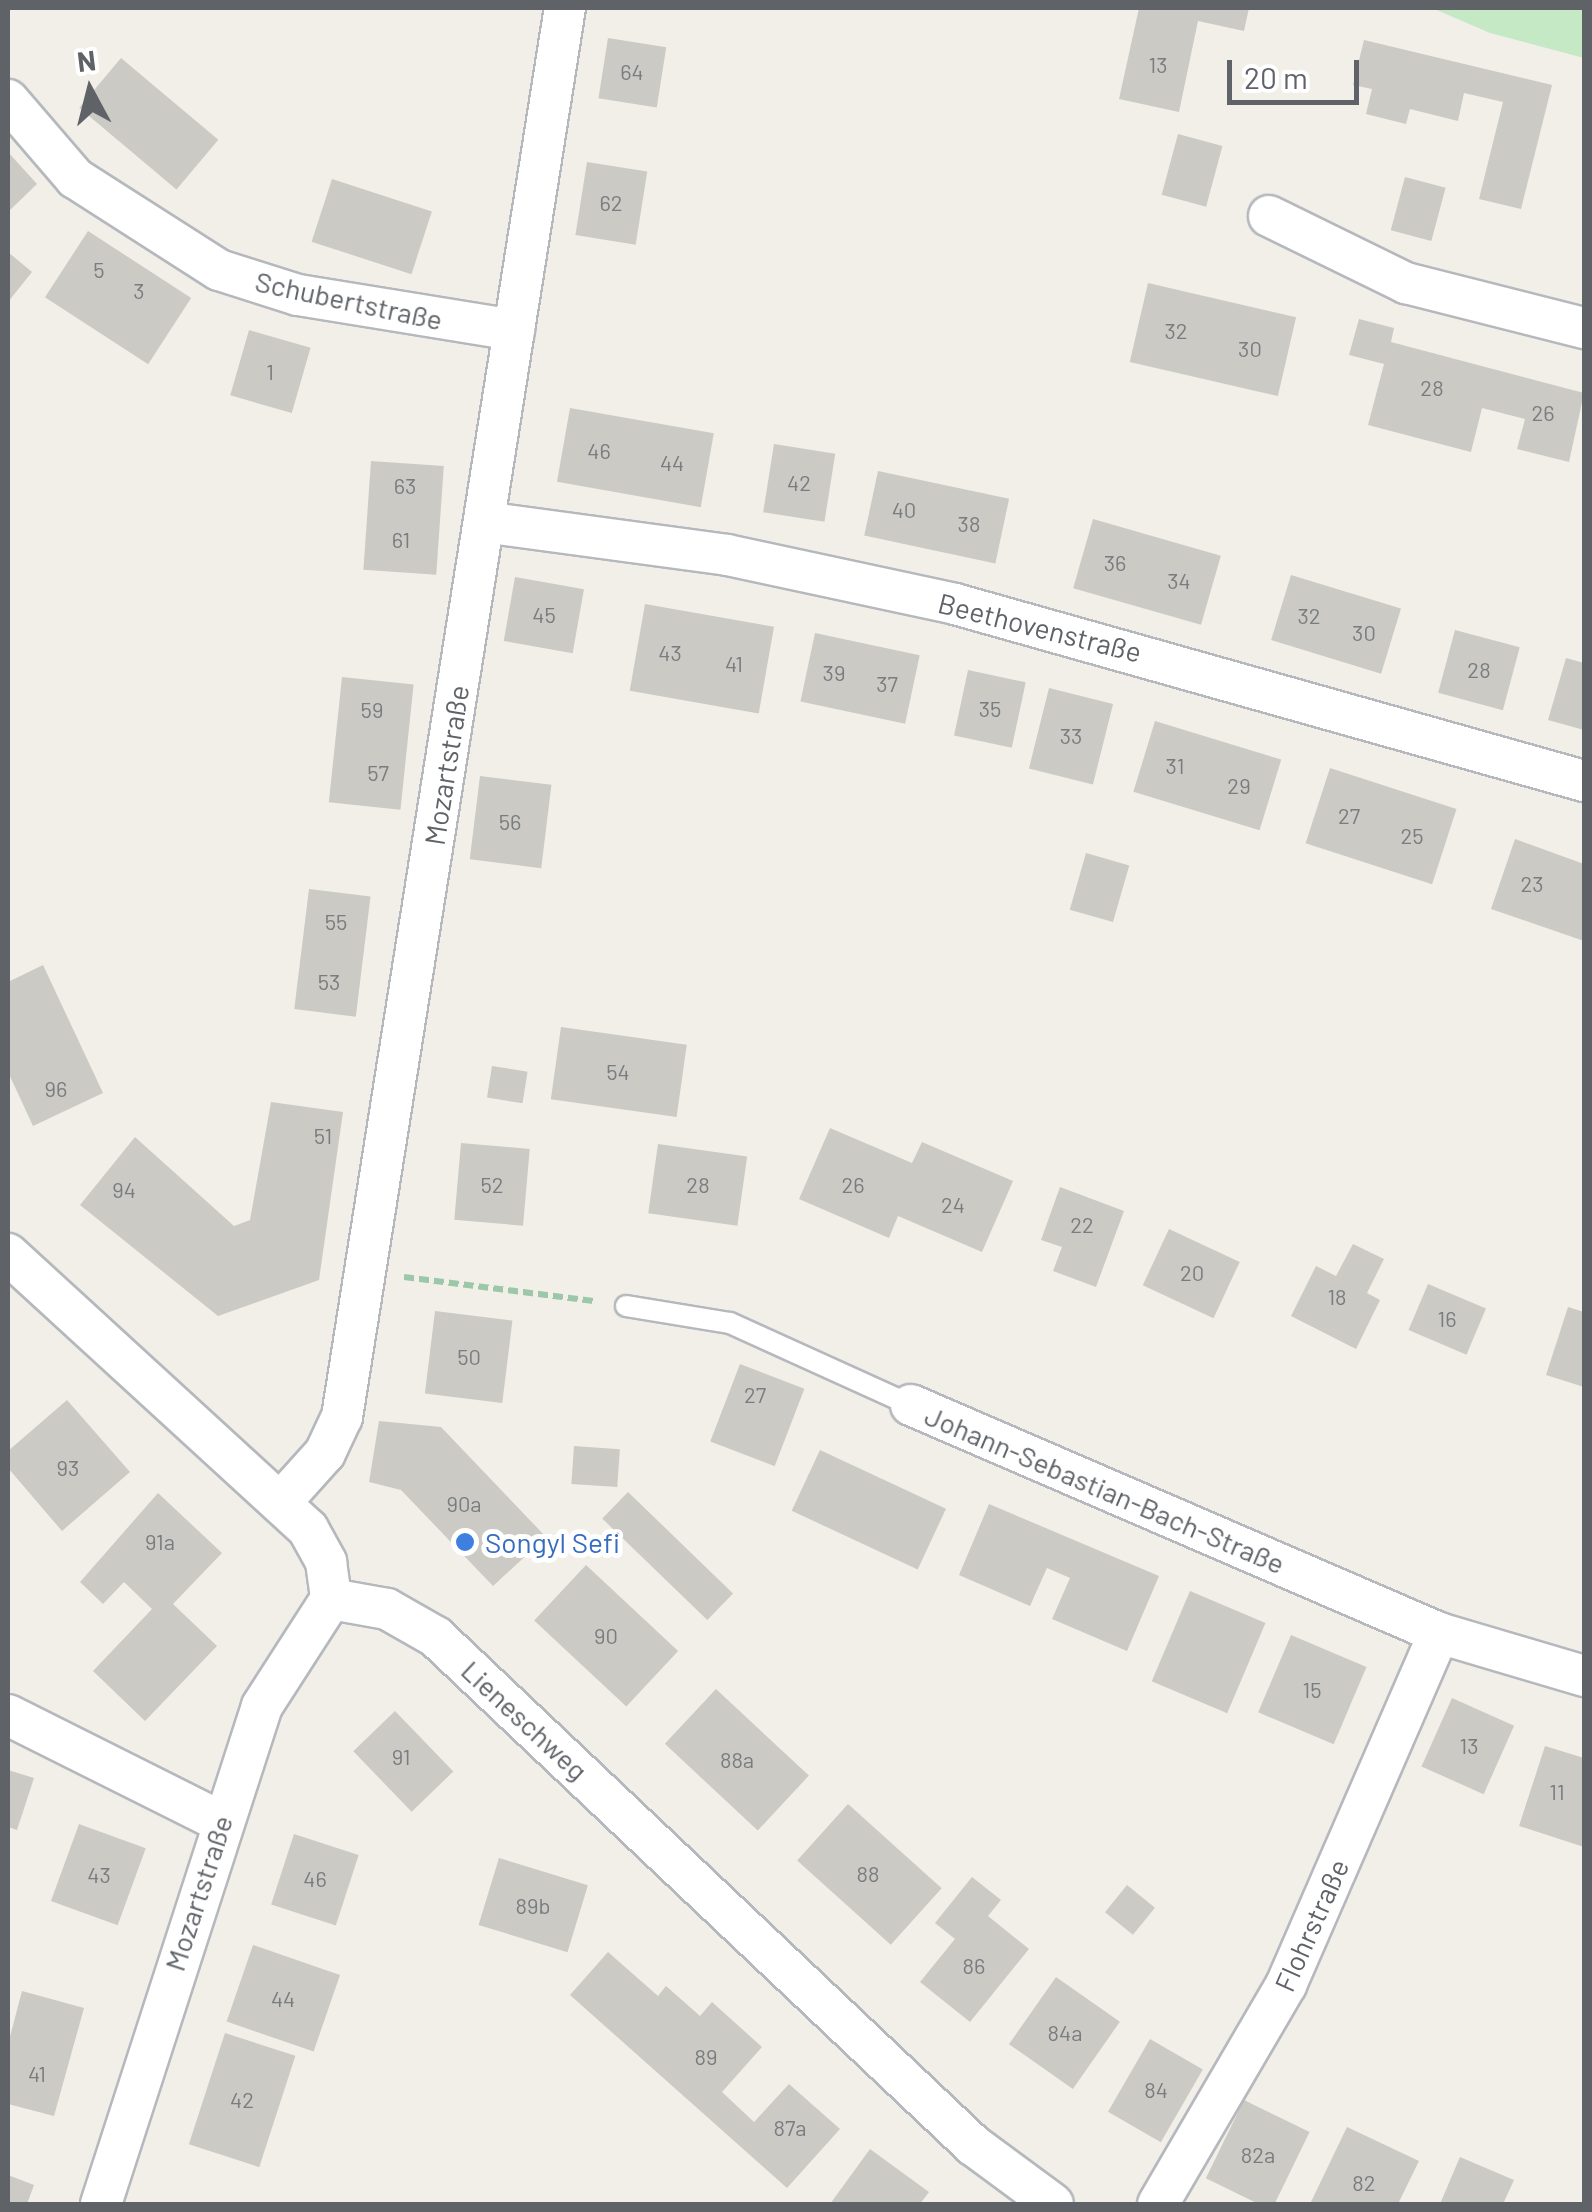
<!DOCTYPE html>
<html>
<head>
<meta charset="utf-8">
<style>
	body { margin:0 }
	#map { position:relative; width:1592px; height:2212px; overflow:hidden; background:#f1efe8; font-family:Barlow,sans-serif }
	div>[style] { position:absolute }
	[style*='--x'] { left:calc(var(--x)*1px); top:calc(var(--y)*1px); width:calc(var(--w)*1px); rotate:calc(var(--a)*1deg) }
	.green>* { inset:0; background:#c5e8c5 }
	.building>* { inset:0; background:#cccac5; transform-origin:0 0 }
	.path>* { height:6px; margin-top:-3px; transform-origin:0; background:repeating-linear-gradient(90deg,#9cc7a9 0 10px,transparent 0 15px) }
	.roads { filter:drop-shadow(2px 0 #b5b8bc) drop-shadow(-2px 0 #b5b8bc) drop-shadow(0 2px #b5b8bc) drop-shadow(0 -2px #b5b8bc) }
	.service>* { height:20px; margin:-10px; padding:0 10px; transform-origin:10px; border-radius:10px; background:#fff }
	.minor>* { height:40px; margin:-20px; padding:0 20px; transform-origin:20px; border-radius:20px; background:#fff }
	.dots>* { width:28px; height:28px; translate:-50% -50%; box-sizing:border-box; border:5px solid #fff; border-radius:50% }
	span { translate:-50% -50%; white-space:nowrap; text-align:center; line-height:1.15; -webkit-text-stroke:10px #fff; paint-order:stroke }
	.number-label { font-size:22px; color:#7a7d7f }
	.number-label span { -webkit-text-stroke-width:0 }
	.street-label { font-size:28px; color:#5f6368 }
	.shop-label { font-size:28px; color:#366cbe }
	.left { translate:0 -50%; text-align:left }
	.frame { position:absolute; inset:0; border:10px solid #5f6368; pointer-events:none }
	.north { position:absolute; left:40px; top:40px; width:100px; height:100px; -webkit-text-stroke:8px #fff; paint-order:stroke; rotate:353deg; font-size:28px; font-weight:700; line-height:40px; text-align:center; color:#5f6368 }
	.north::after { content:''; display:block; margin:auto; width:35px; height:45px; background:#5f6368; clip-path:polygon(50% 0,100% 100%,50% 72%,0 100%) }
	.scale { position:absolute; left:1227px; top:60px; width:132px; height:45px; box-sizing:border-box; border:5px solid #5f6368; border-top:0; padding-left:12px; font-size:30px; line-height:35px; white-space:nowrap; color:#5f6368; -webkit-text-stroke:8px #fff; paint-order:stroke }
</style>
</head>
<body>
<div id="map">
	<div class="green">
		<i style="clip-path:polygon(1432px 8px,1584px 8px,1584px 58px,1490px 33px)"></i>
	</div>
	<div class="building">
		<i style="clip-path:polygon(1139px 8px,1249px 8px,1244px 31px,1198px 21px,1179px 112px,1119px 99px)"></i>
		<i style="left:608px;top:38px;width:59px;height:61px;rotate:9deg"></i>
		<i style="clip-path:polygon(1364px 40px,1552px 85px,1521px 209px,1479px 199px,1503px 102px,1464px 93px,1458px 121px,1410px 109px,1406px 124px,1366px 114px,1372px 89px,1353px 85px)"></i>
		<i style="left:121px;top:58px;width:127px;height:65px;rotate:40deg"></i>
		<i style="left:1178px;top:134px;width:46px;height:63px;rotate:15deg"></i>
		<i style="clip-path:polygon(8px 152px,37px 184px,8px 212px)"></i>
		<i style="left:587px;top:162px;width:61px;height:74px;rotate:9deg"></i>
		<i style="left:1405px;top:177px;width:42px;height:55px;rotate:15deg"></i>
		<i style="left:332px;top:179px;width:105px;height:66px;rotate:18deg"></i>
		<i style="left:88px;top:231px;width:123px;height:79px;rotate:33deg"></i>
		<i style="clip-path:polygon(8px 252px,32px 272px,8px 302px)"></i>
		<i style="left:1148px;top:283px;width:152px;height:81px;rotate:13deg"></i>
		<i style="clip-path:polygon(1359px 319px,1394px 328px,1391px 342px,1584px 393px,1569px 462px,1517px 449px,1525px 419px,1482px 408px,1471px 452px,1368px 425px,1384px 364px,1349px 355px)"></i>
		<i style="left:249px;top:330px;width:64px;height:68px;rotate:16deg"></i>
		<i style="left:570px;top:408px;width:146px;height:75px;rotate:10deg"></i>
		<i style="left:774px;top:444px;width:62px;height:69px;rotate:9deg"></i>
		<i style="left:371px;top:461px;width:73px;height:109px;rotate:4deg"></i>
		<i style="left:878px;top:471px;width:134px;height:66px;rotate:12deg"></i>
		<i style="left:1093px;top:519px;width:133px;height:72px;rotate:16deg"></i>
		<i style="left:1291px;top:575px;width:115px;height:68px;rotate:17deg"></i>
		<i style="left:515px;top:577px;width:70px;height:65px;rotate:10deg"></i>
		<i style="left:645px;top:604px;width:131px;height:88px;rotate:10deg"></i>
		<i style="left:1455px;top:630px;width:67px;height:65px;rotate:15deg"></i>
		<i style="left:815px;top:633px;width:107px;height:70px;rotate:12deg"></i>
		<i style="clip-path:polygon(1566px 658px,1584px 663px,1584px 730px,1548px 720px)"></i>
		<i style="left:968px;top:670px;width:59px;height:67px;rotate:12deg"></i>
		<i style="left:342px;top:677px;width:72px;height:126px;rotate:6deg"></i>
		<i style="left:1049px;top:688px;width:66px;height:83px;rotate:14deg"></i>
		<i style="left:1155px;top:721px;width:132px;height:74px;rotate:17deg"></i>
		<i style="left:1330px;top:768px;width:133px;height:79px;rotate:18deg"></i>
		<i style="left:480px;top:776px;width:72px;height:84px;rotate:7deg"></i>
		<i style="clip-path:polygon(1515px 839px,1584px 864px,1584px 941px,1491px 909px)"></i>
		<i style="left:1086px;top:853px;width:45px;height:59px;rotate:16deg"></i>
		<i style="left:309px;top:889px;width:62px;height:121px;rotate:7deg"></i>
		<i style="clip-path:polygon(43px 965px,103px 1093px,33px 1126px,8px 1072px,8px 982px)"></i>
		<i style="left:561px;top:1027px;width:127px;height:73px;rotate:8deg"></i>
		<i style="left:492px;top:1066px;width:36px;height:32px;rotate:9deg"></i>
		<i style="clip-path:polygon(271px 1102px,343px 1112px,319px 1280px,218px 1316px,80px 1205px,135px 1137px,234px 1226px,250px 1220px)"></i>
		<i style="clip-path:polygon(830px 1128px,912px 1163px,922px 1142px,1013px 1181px,982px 1252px,898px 1216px,889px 1238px,799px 1199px)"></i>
		<i style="left:461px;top:1143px;width:69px;height:77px;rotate:5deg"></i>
		<i style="left:658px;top:1144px;width:90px;height:70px;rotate:8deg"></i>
		<i style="clip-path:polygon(1060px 1187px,1124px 1211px,1096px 1287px,1053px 1271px,1062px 1247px,1041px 1240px)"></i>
		<i style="left:1169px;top:1229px;width:78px;height:62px;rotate:25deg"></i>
		<i style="clip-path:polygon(1353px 1244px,1384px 1259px,1367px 1293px,1380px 1300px,1356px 1349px,1291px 1316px,1316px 1266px,1336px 1276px)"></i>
		<i style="left:1428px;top:1284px;width:63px;height:50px;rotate:23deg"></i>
		<i style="clip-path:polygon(1568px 1307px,1584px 1312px,1584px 1387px,1546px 1375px)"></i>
		<i style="left:435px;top:1311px;width:78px;height:83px;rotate:7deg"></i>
		<i style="left:740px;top:1364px;width:69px;height:83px;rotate:21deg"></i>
		<i style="clip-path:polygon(67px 1400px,130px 1472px,62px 1531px,8px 1468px,8px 1451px)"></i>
		<i style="clip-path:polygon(379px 1421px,441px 1427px,546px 1537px,493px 1586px,401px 1490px,369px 1482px)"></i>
		<i style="left:574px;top:1446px;width:46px;height:38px;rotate:4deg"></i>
		<i style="left:820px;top:1450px;width:139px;height:67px;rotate:25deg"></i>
		<i style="left:628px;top:1492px;width:146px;height:37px;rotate:44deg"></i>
		<i style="clip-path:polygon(158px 1493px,222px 1553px,173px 1604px,217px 1646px,145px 1721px,93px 1671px,152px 1609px,124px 1582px,103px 1604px,80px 1582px)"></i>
		<i style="clip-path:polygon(989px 1504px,1159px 1576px,1127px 1651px,1052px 1619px,1070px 1578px,1047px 1568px,1030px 1606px,959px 1575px)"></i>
		<i style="left:586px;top:1565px;width:126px;height:76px;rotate:43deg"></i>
		<i style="left:1190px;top:1591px;width:82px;height:98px;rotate:23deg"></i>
		<i style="left:1291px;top:1635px;width:82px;height:84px;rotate:23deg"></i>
		<i style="left:716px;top:1689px;width:127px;height:75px;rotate:43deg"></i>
		<i style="left:1452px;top:1698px;width:68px;height:75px;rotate:24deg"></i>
		<i style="left:395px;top:1711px;width:84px;height:58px;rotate:46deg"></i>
		<i style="clip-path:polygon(1545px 1746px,1584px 1758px,1584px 1847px,1519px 1826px)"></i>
		<i style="clip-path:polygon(8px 1770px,34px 1778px,17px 1830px,8px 1827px)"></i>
		<i style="left:848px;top:1804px;width:126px;height:76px;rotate:42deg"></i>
		<i style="left:79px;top:1824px;width:71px;height:82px;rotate:20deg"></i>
		<i style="left:294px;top:1834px;width:68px;height:74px;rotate:18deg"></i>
		<i style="left:499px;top:1858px;width:93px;height:70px;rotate:17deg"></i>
		<i style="clip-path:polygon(972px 1877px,1001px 1900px,988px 1916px,1029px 1949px,970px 2022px,920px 1982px,955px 1939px,935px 1923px)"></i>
		<i style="left:1127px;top:1885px;width:36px;height:35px;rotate:39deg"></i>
		<i style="left:253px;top:1945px;width:92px;height:81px;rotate:19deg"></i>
		<i style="clip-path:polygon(608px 1952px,658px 1996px,666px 1986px,700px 2016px,712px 2002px,762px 2047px,722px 2092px,754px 2122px,789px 2084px,840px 2129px,787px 2188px,570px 1995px)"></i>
		<i style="left:1056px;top:1977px;width:78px;height:82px;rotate:35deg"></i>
		<i style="clip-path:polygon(22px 1991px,84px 2008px,54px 2116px,8px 2104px,8px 2044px)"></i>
		<i style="left:225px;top:2033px;width:74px;height:117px;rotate:18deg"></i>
		<i style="left:1150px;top:2039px;width:61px;height:84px;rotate:30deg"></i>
		<i style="left:1244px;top:2100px;width:73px;height:87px;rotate:26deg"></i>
		<i style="clip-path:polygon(1347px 2127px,1419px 2161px,1398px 2204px,1310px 2204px)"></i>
		<i style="clip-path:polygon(870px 2149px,929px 2192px,920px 2204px,830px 2204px)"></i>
		<i style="clip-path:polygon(1460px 2157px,1514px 2180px,1503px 2204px,1440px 2204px)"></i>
		<i style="clip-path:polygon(8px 2175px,34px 2185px,27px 2204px,8px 2204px)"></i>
	</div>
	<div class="path">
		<i style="--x:404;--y:1277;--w:193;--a:7.2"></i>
	</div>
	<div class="roads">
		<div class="service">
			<i style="--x:626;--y:1306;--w:105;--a:9.3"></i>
			<i style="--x:730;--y:1323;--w:199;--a:24.4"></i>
		</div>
		<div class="minor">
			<i style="--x:8;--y:100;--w:103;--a:49.3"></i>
			<i style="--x:75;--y:178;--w:171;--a:32.6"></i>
			<i style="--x:219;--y:270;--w:83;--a:17.6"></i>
			<i style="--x:298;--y:295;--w:219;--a:9.2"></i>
			<i style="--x:1269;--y:216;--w:153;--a:26.1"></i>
			<i style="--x:1406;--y:283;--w:184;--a:14.2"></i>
			<i style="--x:484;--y:522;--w:245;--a:7.7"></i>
			<i style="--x:727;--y:555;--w:233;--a:12.1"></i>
			<i style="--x:955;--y:604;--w:653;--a:15.72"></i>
			<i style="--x:8;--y:1254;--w:407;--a:42.5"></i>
			<i style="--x:308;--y:1529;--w:38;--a:61"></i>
			<i style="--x:326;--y:1562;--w:37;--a:82"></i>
			<i style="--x:911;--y:1405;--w:575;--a:23.36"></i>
			<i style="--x:1439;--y:1633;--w:151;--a:16.5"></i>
			<i style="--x:280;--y:1503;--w:67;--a:-48"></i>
			<i style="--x:325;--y:1453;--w:40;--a:-65"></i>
			<i style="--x:342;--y:1417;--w:1427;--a:-81.01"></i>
			<i style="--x:331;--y:1599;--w:57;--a:10.1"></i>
			<i style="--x:387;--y:1609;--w:56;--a:29.7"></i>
			<i style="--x:436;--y:1637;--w:739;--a:43.41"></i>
			<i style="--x:973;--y:2145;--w:99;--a:36.4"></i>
			<i style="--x:8;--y:1715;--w:237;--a:26.6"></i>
			<i style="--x:101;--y:2204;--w:523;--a:-72.08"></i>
			<i style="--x:262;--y:1706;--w:127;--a:-57.2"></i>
			<i style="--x:1158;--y:2204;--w:254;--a:-59.7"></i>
			<i style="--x:1286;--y:1985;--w:384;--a:-66.5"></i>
		</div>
	</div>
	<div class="dots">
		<i style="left:465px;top:1542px;background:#3f7fe0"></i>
	</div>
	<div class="number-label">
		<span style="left:1158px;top:65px">13</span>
		<span style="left:632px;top:72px">64</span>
		<span style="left:611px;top:203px">62</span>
		<span style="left:99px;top:270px">5</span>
		<span style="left:139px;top:291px">3</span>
		<span style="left:1176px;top:331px">32</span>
		<span style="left:1250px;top:349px">30</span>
		<span style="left:270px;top:372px">1</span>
		<span style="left:1432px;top:388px">28</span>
		<span style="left:1543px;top:413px">26</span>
		<span style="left:599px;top:451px">46</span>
		<span style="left:672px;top:463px">44</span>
		<span style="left:799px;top:483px">42</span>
		<span style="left:405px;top:486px">63</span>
		<span style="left:904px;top:510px">40</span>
		<span style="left:969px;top:524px">38</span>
		<span style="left:401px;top:540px">61</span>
		<span style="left:1115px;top:563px">36</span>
		<span style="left:1179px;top:581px">34</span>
		<span style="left:544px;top:615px">45</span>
		<span style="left:1309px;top:616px">32</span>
		<span style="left:1364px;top:633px">30</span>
		<span style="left:670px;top:653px">43</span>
		<span style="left:734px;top:664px">41</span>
		<span style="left:1479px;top:670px">28</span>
		<span style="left:834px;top:673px">39</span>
		<span style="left:887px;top:684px">37</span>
		<span style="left:990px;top:709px">35</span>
		<span style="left:372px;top:710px">59</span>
		<span style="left:1071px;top:736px">33</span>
		<span style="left:1175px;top:766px">31</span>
		<span style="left:378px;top:773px">57</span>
		<span style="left:1239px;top:786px">29</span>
		<span style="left:1349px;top:816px">27</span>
		<span style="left:510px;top:822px">56</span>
		<span style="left:1412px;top:836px">25</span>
		<span style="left:1532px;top:884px">23</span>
		<span style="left:336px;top:922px">55</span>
		<span style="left:329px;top:982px">53</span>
		<span style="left:618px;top:1072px">54</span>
		<span style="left:56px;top:1089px">96</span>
		<span style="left:323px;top:1136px">51</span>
		<span style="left:492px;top:1185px">52</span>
		<span style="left:698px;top:1185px">28</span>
		<span style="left:853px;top:1185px">26</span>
		<span style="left:124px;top:1190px">94</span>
		<span style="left:953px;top:1205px">24</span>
		<span style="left:1082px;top:1225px">22</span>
		<span style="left:1192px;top:1273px">20</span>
		<span style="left:1337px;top:1297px">18</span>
		<span style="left:1447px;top:1319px">16</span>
		<span style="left:469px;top:1357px">50</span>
		<span style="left:755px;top:1395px">27</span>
		<span style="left:68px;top:1468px">93</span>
		<span style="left:464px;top:1504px">90a</span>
		<span style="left:160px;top:1542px">91a</span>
		<span style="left:606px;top:1636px">90</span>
		<span style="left:1312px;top:1690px">15</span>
		<span style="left:1469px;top:1746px">13</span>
		<span style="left:401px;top:1757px">91</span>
		<span style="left:737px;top:1760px">88a</span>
		<span style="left:1557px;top:1792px">11</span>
		<span style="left:868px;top:1874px">88</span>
		<span style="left:99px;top:1875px">43</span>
		<span style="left:315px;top:1879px">46</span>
		<span style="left:533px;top:1906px">89b</span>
		<span style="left:974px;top:1966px">86</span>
		<span style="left:283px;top:1999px">44</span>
		<span style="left:1065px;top:2033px">84a</span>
		<span style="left:706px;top:2057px">89</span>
		<span style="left:37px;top:2074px">41</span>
		<span style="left:1156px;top:2090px">84</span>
		<span style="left:242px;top:2100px">42</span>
		<span style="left:790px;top:2128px">87a</span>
		<span style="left:1258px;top:2155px">82a</span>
		<span style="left:1364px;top:2183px">82</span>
	</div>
	<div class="street-label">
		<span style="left:349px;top:300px;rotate:12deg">Schubertstraße</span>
		<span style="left:1040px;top:627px;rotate:14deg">Beethovenstraße</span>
		<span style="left:446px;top:765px;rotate:-81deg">Mozartstraße</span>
		<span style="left:1105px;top:1489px;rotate:23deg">Johann-Sebastian-Bach-Straße</span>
		<span style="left:525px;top:1720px;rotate:43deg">Lieneschweg</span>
		<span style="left:198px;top:1893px;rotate:-72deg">Mozartstraße</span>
		<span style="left:1311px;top:1925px;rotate:-66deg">Flohrstraße</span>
	</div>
	<div class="shop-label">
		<span class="left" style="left:485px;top:1542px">Songyl Sefi</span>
	</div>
	<div class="frame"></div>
	<div class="north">N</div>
	<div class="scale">20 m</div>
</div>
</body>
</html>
